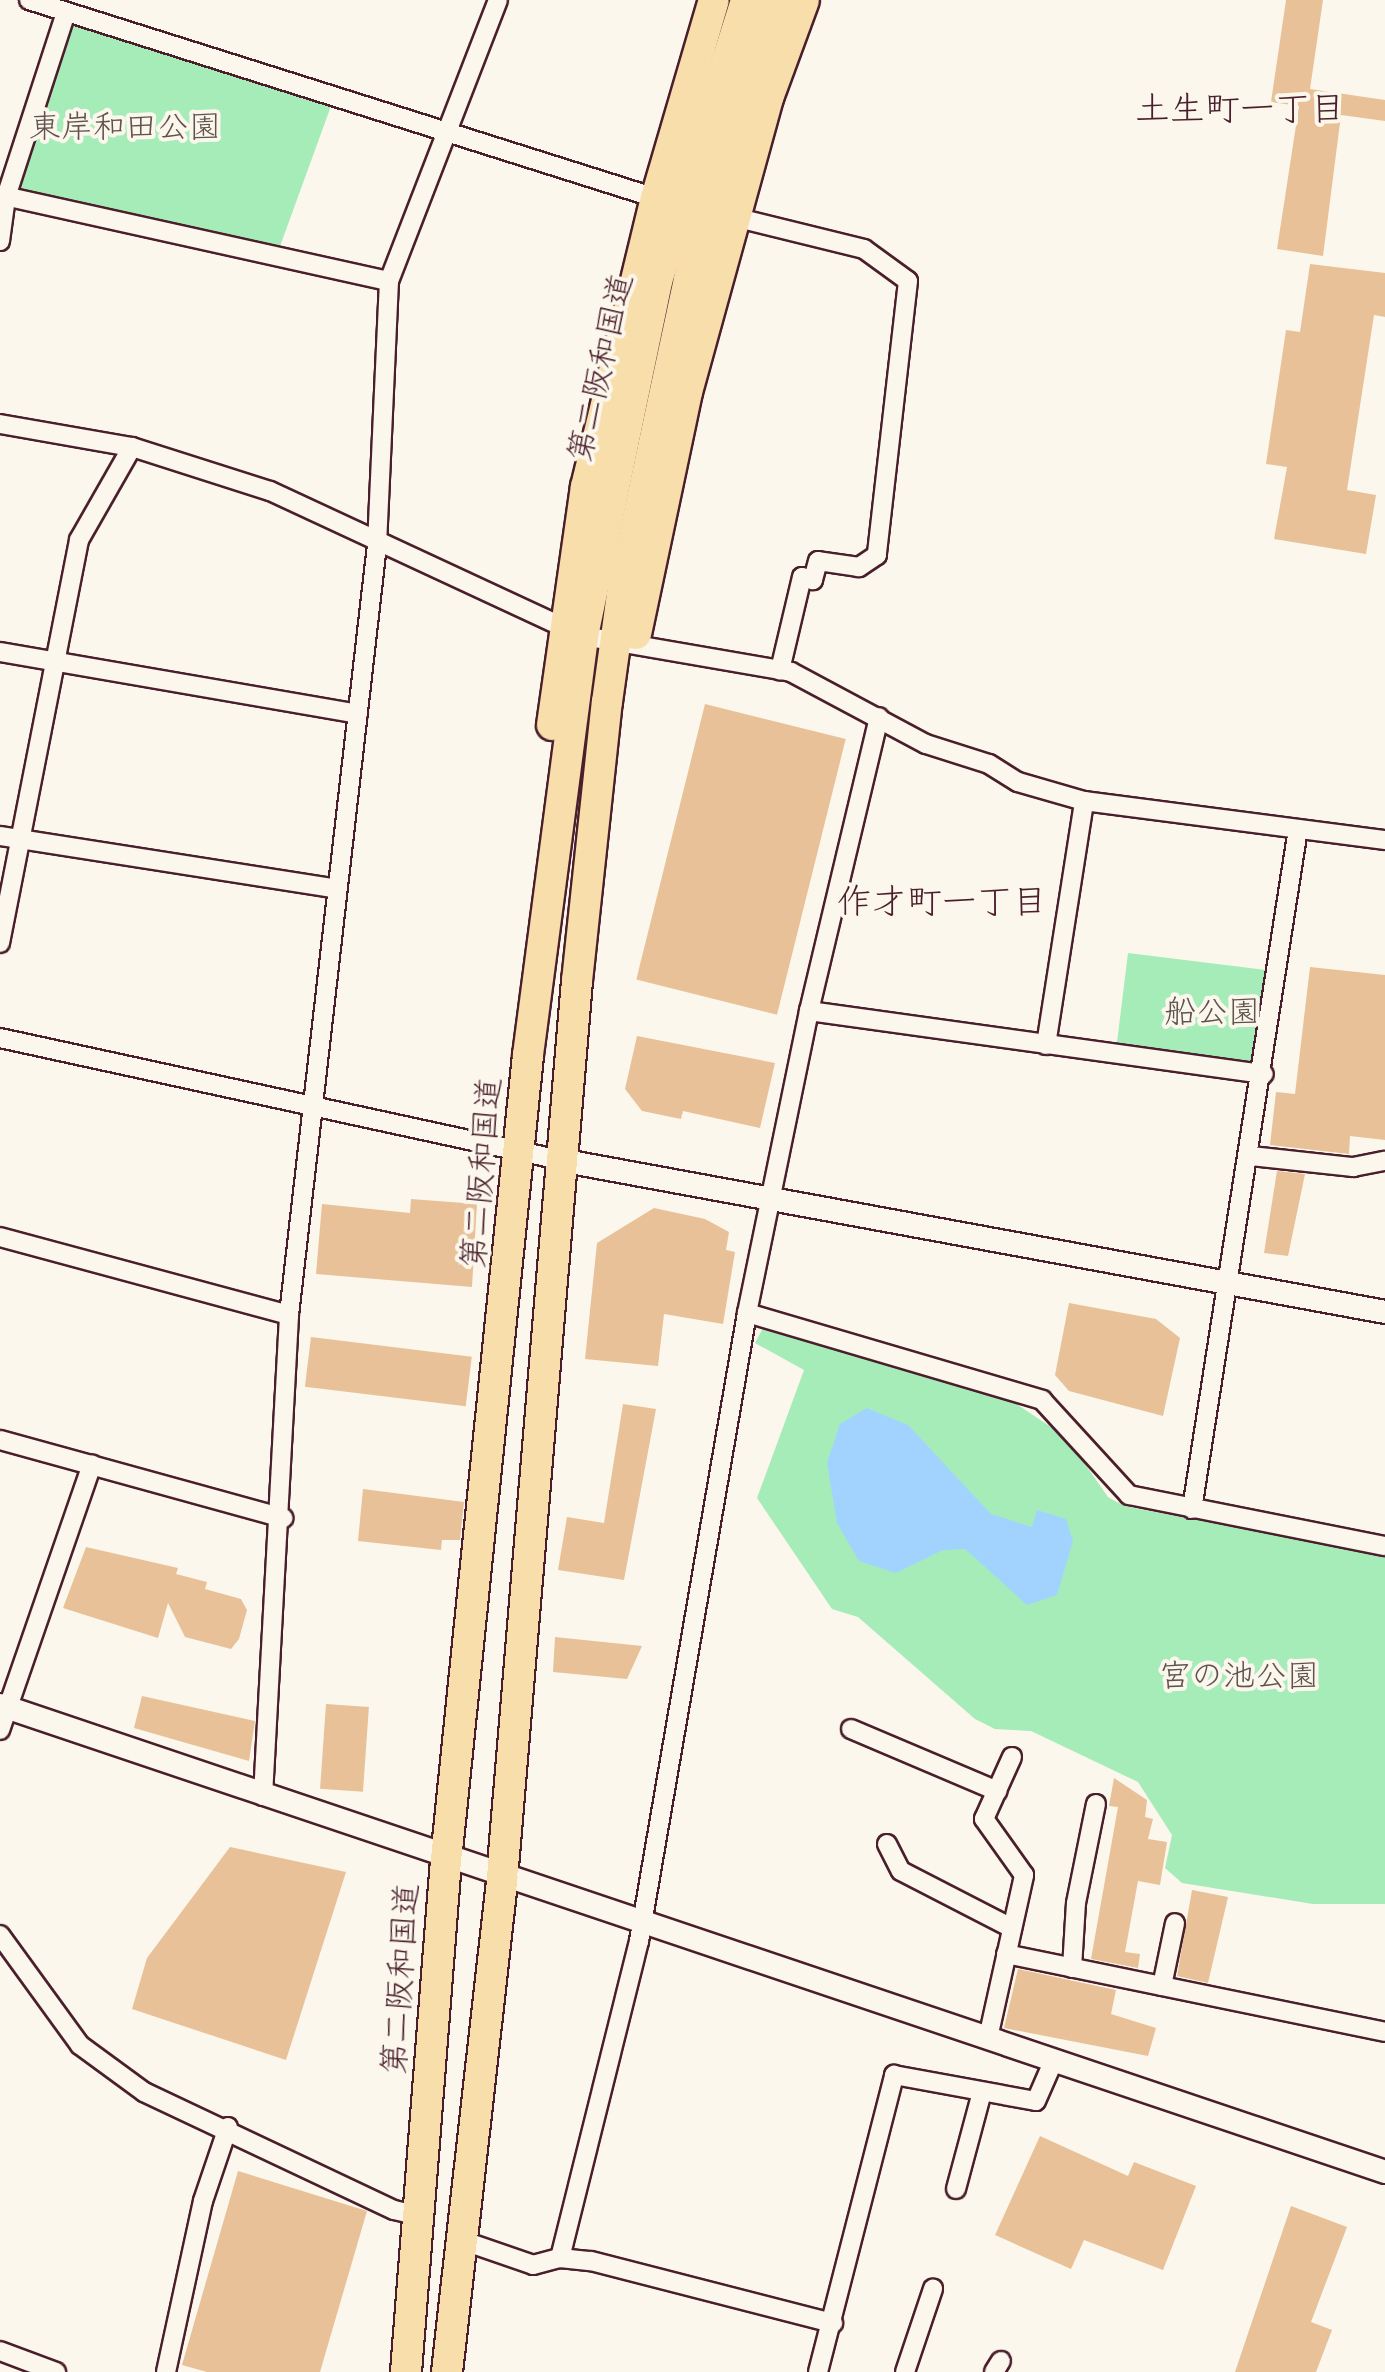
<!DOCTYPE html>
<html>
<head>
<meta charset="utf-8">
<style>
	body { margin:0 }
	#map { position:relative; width:1385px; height:2372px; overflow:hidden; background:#fbf7ec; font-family:"Architects Daughter","Klee One",sans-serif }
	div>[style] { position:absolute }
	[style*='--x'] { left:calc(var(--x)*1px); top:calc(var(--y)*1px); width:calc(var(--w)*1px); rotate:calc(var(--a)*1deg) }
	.green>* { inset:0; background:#a6ecb8; transform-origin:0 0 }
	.water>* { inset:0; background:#a2d3ff }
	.stream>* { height:6px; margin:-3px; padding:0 3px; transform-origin:3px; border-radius:3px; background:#a2d3ff }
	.building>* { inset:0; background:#e8c198; transform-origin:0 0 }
	.roads { filter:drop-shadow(2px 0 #4a1f2b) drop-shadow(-2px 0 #4a1f2b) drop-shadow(0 2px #4a1f2b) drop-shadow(0 -2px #4a1f2b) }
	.minor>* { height:18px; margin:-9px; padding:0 9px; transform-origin:9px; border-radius:9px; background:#fbf7ec }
	.tertiary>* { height:22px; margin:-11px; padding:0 11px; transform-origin:11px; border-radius:11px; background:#fbf7ec }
	.trunk>* { height:30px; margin:-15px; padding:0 15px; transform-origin:15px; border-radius:15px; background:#f8deab }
	span { translate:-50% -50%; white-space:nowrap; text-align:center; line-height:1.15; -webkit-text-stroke:8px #fbf7ec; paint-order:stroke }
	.park-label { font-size:32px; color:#61524e }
	.street-label { font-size:32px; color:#4a1f2b }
	.neighbourhood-label { font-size:35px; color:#4a1f2b }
</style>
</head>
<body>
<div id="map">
	<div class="green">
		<i style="clip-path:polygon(70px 23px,331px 106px,279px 249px,13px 188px)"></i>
		<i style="left:1128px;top:953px;width:146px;height:97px;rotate:7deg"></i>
		<i style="clip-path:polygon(763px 1328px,1012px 1401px,1066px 1437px,1108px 1497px,1124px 1506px,1385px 1556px,1385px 1904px,1313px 1904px,1182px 1883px,1165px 1868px,1172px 1835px,1138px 1782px,1031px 1731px,995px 1729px,975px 1719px,858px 1617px,832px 1609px,757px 1498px,804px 1370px,755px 1343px)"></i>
	</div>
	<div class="water">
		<i style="clip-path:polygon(867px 1408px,908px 1425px,991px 1514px,1032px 1527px,1037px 1510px,1066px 1519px,1073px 1541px,1057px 1595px,1027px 1605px,965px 1549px,943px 1550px,896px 1573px,859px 1561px,837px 1523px,827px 1463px,840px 1424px)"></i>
	</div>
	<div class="stream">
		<i style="--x:56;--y:1997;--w:19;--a:55"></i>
	</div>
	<div class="building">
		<i style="clip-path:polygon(1286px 0,1323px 0,1310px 89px,1385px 100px,1385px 121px,1341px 115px,1323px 256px,1277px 249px,1299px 106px,1271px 102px)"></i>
		<i style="clip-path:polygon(1310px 264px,1385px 273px,1385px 317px,1374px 315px,1347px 490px,1376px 495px,1366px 554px,1274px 539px,1287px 467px,1266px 464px,1286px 330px,1300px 332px)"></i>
		<i style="left:705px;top:704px;width:145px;height:284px;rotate:14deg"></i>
		<i style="clip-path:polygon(1310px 967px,1385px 975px,1385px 1140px,1350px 1136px,1349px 1154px,1270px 1145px,1276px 1092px,1295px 1094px)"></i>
		<i style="clip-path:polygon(637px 1036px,775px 1063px,760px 1128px,683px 1111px,681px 1119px,642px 1111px,625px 1089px)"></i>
		<i style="clip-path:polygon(1277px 1171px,1305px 1174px,1288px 1256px,1264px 1253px)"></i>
		<i style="clip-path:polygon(411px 1199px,477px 1204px,472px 1287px,316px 1274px,322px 1204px,410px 1213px)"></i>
		<i style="clip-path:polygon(654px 1208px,705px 1219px,729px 1232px,726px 1250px,735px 1252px,723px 1324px,664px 1314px,658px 1366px,585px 1359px,597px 1243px)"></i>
		<i style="clip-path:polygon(1069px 1303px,1156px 1319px,1180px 1338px,1163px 1416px,1069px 1391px,1055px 1375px)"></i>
		<i style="left:311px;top:1337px;width:162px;height:50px;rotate:7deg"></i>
		<i style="clip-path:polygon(623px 1404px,656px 1409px,624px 1580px,558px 1570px,567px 1517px,604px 1523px)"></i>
		<i style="clip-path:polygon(363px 1489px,464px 1502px,460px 1540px,442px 1540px,441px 1550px,358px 1541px)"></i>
		<i style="clip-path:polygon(86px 1547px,178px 1568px,176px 1574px,207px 1582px,205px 1589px,241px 1599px,247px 1610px,239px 1639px,231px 1649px,185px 1637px,168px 1603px,158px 1638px,63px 1608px)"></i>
		<i style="clip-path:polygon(555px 1637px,642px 1646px,627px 1679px,553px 1672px)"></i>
		<i style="clip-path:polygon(142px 1696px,255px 1721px,249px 1761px,134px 1728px)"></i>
		<i style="left:326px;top:1704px;width:43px;height:85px;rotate:4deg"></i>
		<i style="clip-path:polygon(1114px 1778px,1147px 1800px,1145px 1817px,1153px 1819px,1148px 1839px,1167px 1842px,1160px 1885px,1138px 1881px,1125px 1952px,1140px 1954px,1138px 1968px,1091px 1959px,1118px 1807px,1109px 1806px)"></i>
		<i style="clip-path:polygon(230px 1847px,346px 1872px,286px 2060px,132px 2009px,147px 1958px)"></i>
		<i style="clip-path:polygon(1192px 1890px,1228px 1897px,1208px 1983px,1177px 1976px)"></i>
		<i style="clip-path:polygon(1018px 1969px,1116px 1990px,1111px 2014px,1156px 2028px,1148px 2056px,1004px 2028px)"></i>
		<i style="clip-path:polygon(1040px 2136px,1128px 2176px,1134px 2162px,1196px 2186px,1163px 2270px,1084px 2240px,1071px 2269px,995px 2235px)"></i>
		<i style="clip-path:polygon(238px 2171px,367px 2211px,320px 2372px,207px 2372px,182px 2365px)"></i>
		<i style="clip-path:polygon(1291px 2206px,1347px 2227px,1311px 2322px,1332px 2330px,1316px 2372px,1235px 2372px)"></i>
	</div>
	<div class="roads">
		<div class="minor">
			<i style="--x:29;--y:0;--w:658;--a:17.53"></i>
			<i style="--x:0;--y:195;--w:398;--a:12.5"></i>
			<i style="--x:734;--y:217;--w:134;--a:13.8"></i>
			<i style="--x:864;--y:249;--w:54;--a:36"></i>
			<i style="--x:908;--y:281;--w:276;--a:96.5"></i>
			<i style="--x:877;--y:555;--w:22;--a:146"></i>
			<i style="--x:859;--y:567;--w:41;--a:-171.7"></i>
			<i style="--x:818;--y:561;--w:20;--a:105"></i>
			<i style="--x:813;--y:580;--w:11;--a:-165"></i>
			<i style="--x:802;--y:577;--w:96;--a:103.3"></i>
			<i style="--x:0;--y:241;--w:44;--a:-82.2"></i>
			<i style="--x:6;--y:197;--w:194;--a:-72"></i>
			<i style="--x:0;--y:424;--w:134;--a:9.9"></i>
			<i style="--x:132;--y:447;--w:145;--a:17.7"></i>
			<i style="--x:270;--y:491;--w:345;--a:24.9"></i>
			<i style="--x:583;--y:636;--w:211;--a:9.8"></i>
			<i style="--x:791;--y:672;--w:153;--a:28.1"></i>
			<i style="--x:926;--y:744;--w:66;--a:17.6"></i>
			<i style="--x:989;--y:764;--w:34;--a:32"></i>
			<i style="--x:1018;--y:782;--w:69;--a:16.1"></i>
			<i style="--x:1084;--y:801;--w:304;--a:7.4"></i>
			<i style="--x:0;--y:652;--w:363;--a:9.8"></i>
			<i style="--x:0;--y:836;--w:341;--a:8.9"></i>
			<i style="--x:0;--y:943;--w:411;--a:-78.9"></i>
			<i style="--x:79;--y:540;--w:107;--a:-60.3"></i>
			<i style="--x:809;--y:1011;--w:459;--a:7.9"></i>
			<i style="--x:0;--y:1038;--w:578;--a:12.28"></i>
			<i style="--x:1046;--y:1045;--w:247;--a:-81.1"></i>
			<i style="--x:1251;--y:1156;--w:103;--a:6.2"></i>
			<i style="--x:1353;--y:1167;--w:33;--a:-11"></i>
			<i style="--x:0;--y:1237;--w:299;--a:15.1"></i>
			<i style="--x:747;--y:1313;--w:308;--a:16.4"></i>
			<i style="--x:1042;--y:1400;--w:129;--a:47.5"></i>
			<i style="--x:1129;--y:1495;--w:261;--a:11.3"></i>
			<i style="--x:0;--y:1440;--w:294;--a:15.4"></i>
			<i style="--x:1192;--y:1509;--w:688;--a:-81.14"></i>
			<i style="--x:851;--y:1729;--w:159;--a:23"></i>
			<i style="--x:0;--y:1730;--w:281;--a:-70.9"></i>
			<i style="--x:263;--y:1796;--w:482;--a:-86.9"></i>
			<i style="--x:289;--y:1315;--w:775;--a:-83.48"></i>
			<i style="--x:377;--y:545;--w:264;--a:-87.4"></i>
			<i style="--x:389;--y:281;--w:301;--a:-68.8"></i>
			<i style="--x:887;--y:1844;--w:30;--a:63"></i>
			<i style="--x:901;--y:1871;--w:125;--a:27.2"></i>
			<i style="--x:0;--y:1935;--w:136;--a:54"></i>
			<i style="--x:80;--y:2045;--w:79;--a:36.3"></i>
			<i style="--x:144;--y:2092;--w:276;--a:25.3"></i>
			<i style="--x:394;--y:2210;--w:27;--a:13"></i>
			<i style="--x:1006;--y:1954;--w:387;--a:11.6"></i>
			<i style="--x:1072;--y:1968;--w:65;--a:-86.5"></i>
			<i style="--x:1076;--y:1903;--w:101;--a:-78.6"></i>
			<i style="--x:1162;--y:1986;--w:64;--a:-78.3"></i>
			<i style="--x:988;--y:2038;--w:167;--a:-77.5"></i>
			<i style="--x:1024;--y:1875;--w:69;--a:-125.5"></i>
			<i style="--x:984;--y:1819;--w:68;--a:-65.7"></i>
			<i style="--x:956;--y:2189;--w:100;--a:-75"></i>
			<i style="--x:461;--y:2240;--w:76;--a:19.1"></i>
			<i style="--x:533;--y:2265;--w:28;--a:-15"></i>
			<i style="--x:560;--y:2258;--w:31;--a:6"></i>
			<i style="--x:591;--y:2261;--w:250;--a:14.4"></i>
			<i style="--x:560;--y:2258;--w:327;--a:-76"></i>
			<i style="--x:639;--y:1941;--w:637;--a:-80.24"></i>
			<i style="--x:747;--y:1313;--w:308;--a:-78.4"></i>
			<i style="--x:809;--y:1011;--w:302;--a:-76.6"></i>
			<i style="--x:0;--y:2351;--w:60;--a:20.6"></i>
			<i style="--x:166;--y:2372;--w:175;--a:-77.8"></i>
			<i style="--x:203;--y:2201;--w:78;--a:-71.3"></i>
			<i style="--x:818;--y:2372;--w:307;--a:-75.6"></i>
			<i style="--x:894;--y:2075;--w:144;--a:10.4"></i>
			<i style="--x:1036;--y:2101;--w:43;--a:-66.4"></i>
			<i style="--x:905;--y:2372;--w:88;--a:-71.4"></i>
			<i style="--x:994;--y:2372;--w:13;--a:-58"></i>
		</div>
		<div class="tertiary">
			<i style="--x:565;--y:1161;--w:834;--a:10.43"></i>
			<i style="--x:0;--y:1705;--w:1462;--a:18.63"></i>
		</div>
		<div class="trunk">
			<i style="--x:636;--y:634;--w:247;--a:-78.1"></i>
			<i style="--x:687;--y:392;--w:305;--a:-74.6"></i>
			<i style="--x:768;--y:98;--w:104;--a:-69.8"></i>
			<i style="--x:552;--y:725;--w:240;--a:-81.9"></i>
			<i style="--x:586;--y:487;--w:297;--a:-76.4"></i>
			<i style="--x:656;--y:198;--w:206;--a:-73.7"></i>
			<i style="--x:406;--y:2372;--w:514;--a:-85.53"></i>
			<i style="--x:446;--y:1860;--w:809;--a:-84.18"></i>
			<i style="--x:528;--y:1055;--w:423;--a:-82.5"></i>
			<i style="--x:583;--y:636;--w:363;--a:-78.2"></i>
			<i style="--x:657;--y:281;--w:295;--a:-72.4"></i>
			<i style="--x:447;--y:2372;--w:497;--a:-83.6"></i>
			<i style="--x:502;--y:1878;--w:900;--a:-85.22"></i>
			<i style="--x:577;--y:981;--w:281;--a:-83.9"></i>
			<i style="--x:607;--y:702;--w:116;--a:-82.1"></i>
			<i style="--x:623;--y:587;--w:334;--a:-77.9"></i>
			<i style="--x:693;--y:260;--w:273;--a:-72.5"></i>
		</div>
	</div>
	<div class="park-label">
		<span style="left:125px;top:128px">東岸和田公園</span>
		<span style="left:1212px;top:1013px">船公園</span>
		<span style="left:1239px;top:1677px">宮の池公園</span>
	</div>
	<div class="street-label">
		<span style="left:602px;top:368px;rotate:-77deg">第二阪和国道</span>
		<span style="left:483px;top:1173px;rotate:-85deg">第二阪和国道</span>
		<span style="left:402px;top:1979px;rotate:-86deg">第二阪和国道</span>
	</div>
	<div class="neighbourhood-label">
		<span style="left:1240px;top:110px">土生町一丁目</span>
		<span style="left:942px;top:903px">作才町一丁目</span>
	</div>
</div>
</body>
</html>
